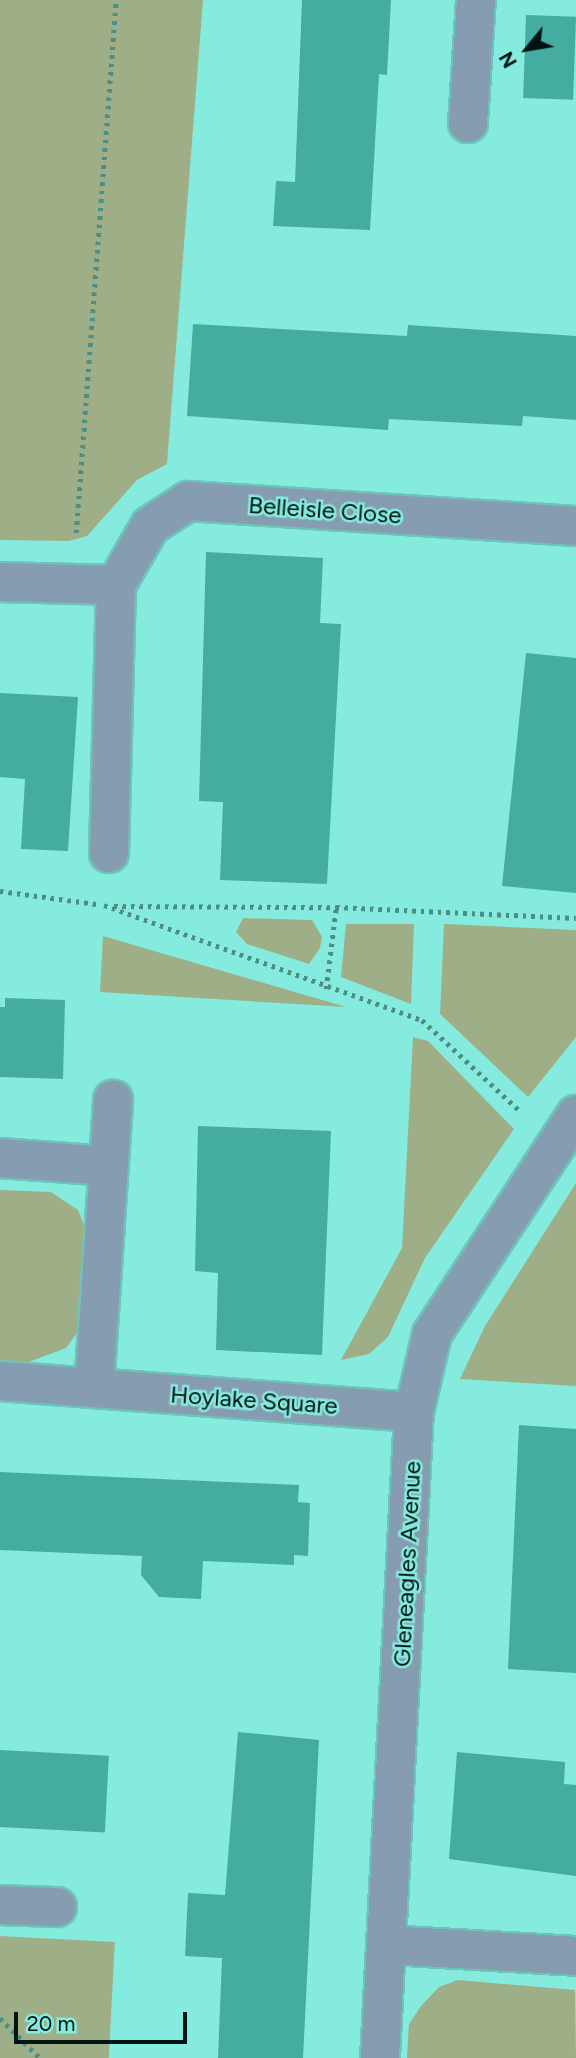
<!DOCTYPE html>
<html>
<head>
<meta charset="utf-8">
<style>
	body { margin:0 }
	#map { position:relative; width:576px; height:2058px; overflow:hidden; background:#86ebdf; font-family:Figtree,sans-serif }
	div>[style] { position:absolute }
	[style*='--x'] { left:calc(var(--x)*1px); top:calc(var(--y)*1px); width:calc(var(--w)*1px); rotate:calc(var(--a)*1deg) }
	.green>* { inset:0; background:#9eaf87; transform-origin:0 0 }
	.building>* { inset:0; background:#45aca2; transform-origin:0 0 }
	.path>* { height:4.5px; margin-top:-2.25px; transform-origin:0; background:repeating-linear-gradient(90deg,#4c8d85 0 3.5px,transparent 0 8.5px) }
	.roads { filter:drop-shadow(2px 0 #6ec4ba) drop-shadow(-2px 0 #6ec4ba) drop-shadow(0 2px #6ec4ba) drop-shadow(0 -2px #6ec4ba) }
	.street>* { height:38px; margin:-19px; padding:0 19px; transform-origin:19px; border-radius:19px; background:#869cb0 }
	span { translate:-50% -50%; white-space:nowrap; text-align:center; line-height:1.15; -webkit-text-stroke:5px #86ebdf; paint-order:stroke }
	.street-label { font-size:24px; color:#011412 }
	.north { position:absolute; left:492px; top:14px; width:70px; height:70px; -webkit-text-stroke:5px #86ebdf; paint-order:stroke; rotate:240deg; font-size:19px; font-weight:700; line-height:28px; text-align:center; color:#011412 }
	.north::after { content:''; display:block; margin:auto; width:24px; height:32px; background:#011412; clip-path:polygon(50% 0,100% 100%,50% 72%,0 100%) }
	.scale { position:absolute; left:14px; top:2012px; width:173px; height:32px; box-sizing:border-box; border:4px solid #011412; border-top:0; padding-left:9px; font-size:21px; line-height:24px; white-space:nowrap; color:#011412; -webkit-text-stroke:5px #86ebdf; paint-order:stroke }
</style>
</head>
<body>
<div id="map">
	<div class="green">
		<i style="clip-path:polygon(0 0,203px 0,167px 464px,137px 480px,87px 536px,69px 541px,0 540px)"></i>
		<i style="clip-path:polygon(243px 918px,312px 920px,322px 937px,320px 948px,309px 964px,247px 944px,236px 932px)"></i>
		<i style="clip-path:polygon(346px 924px,414px 924px,411px 1004px,341px 977px)"></i>
		<i style="clip-path:polygon(444px 924px,576px 930px,576px 1037px,528px 1097px,440px 1014px)"></i>
		<i style="clip-path:polygon(103px 936px,346px 1007px,100px 992px)"></i>
		<i style="clip-path:polygon(413px 1037px,428px 1041px,514px 1129px,425px 1258px,388px 1337px,369px 1354px,341px 1360px,402px 1248px)"></i>
		<i style="clip-path:polygon(576px 1183px,576px 1386px,460px 1379px,485px 1326px)"></i>
		<i style="clip-path:polygon(0 1190px,51px 1192px,78px 1210px,85px 1227px,79px 1330px,66px 1348px,26px 1363px,0 1361px)"></i>
		<i style="left:0;top:1936px;width:115px;height:122px;rotate:3deg"></i>
		<i style="clip-path:polygon(458px 1980px,575px 1990px,576px 2058px,407px 2058px,409px 2024px,421px 2006px,439px 1987px)"></i>
	</div>
	<div class="building">
		<i style="clip-path:polygon(302px 0,391px 0,387px 75px,379px 74px,370px 230px,273px 226px,276px 181px,295px 182px)"></i>
		<i style="left:526px;top:15px;width:50px;height:83px;rotate:2deg"></i>
		<i style="clip-path:polygon(193px 324px,407px 336px,408px 325px,576px 336px,576px 420px,523px 416px,522px 426px,389px 419px,388px 430px,187px 416px)"></i>
		<i style="clip-path:polygon(206px 552px,323px 558px,320px 623px,341px 624px,327px 884px,220px 880px,223px 802px,199px 801px)"></i>
		<i style="clip-path:polygon(526px 653px,576px 658px,576px 893px,502px 886px)"></i>
		<i style="clip-path:polygon(0 693px,78px 697px,68px 851px,21px 849px,25px 779px,0 777px)"></i>
		<i style="clip-path:polygon(5px 998px,65px 1000px,63px 1079px,0 1077px,0 1007px,5px 1007px)"></i>
		<i style="clip-path:polygon(198px 1126px,331px 1131px,322px 1355px,216px 1350px,218px 1273px,195px 1271px)"></i>
		<i style="clip-path:polygon(519px 1425px,576px 1429px,576px 1673px,508px 1669px)"></i>
		<i style="clip-path:polygon(0 1472px,299px 1485px,298px 1502px,310px 1503px,308px 1556px,294px 1555px,294px 1565px,203px 1561px,201px 1599px,159px 1597px,141px 1575px,142px 1556px,0 1550px)"></i>
		<i style="clip-path:polygon(238px 1732px,319px 1740px,303px 2058px,218px 2058px,222px 1958px,185px 1956px,188px 1893px,225px 1895px)"></i>
		<i style="left:0;top:1750px;width:109px;height:77px;rotate:3deg"></i>
		<i style="clip-path:polygon(457px 1752px,565px 1762px,564px 1784px,576px 1785px,576px 1876px,449px 1859px)"></i>
	</div>
	<div class="path">
		<i style="--x:76;--y:533;--w:534;--a:-85.71"></i>
		<i style="--x:0;--y:891;--w:97;--a:7.7"></i>
		<i style="--x:104;--y:905;--w:338;--a:19.9"></i>
		<i style="--x:422;--y:1020;--w:132;--a:42.9"></i>
		<i style="--x:114;--y:906;--w:222;--a:0.3"></i>
		<i style="--x:336;--y:907;--w:240;--a:2.6"></i>
		<i style="--x:326;--y:989;--w:83;--a:-83"></i>
		<i style="--x:0;--y:2018;--w:57;--a:45"></i>
	</div>
	<div class="roads">
		<div class="street">
			<i style="--x:468;--y:123;--w:123;--a:-86.3"></i>
			<i style="--x:0;--y:582;--w:116;--a:1.5"></i>
			<i style="--x:116;--y:585;--w:68;--a:-60"></i>
			<i style="--x:150;--y:526;--w:45;--a:-33.3"></i>
			<i style="--x:188;--y:501;--w:389;--a:3.7"></i>
			<i style="--x:109;--y:853;--w:268;--a:-88.5"></i>
			<i style="--x:0;--y:1158;--w:109;--a:4.2"></i>
			<i style="--x:0;--y:1381;--w:415;--a:4.3"></i>
			<i style="--x:94;--y:1388;--w:289;--a:-86.2"></i>
			<i style="--x:0;--y:1905;--w:57;--a:2"></i>
			<i style="--x:387;--y:1945;--w:189;--a:3.3"></i>
			<i style="--x:380;--y:2058;--w:647;--a:-86.99"></i>
			<i style="--x:414;--y:1412;--w:80;--a:-77"></i>
			<i style="--x:432;--y:1334;--w:262;--a:-56.7"></i>
		</div>
	</div>
	<div class="street-label">
		<span style="left:325px;top:510px;rotate:4deg">Belleisle Close</span>
		<span style="left:254px;top:1400px;rotate:4deg">Hoylake Square</span>
		<span style="left:407px;top:1564px;rotate:-87deg">Gleneagles Avenue</span>
	</div>
	<div class="north">N</div>
	<div class="scale">20 m</div>
</div>
</body>
</html>
